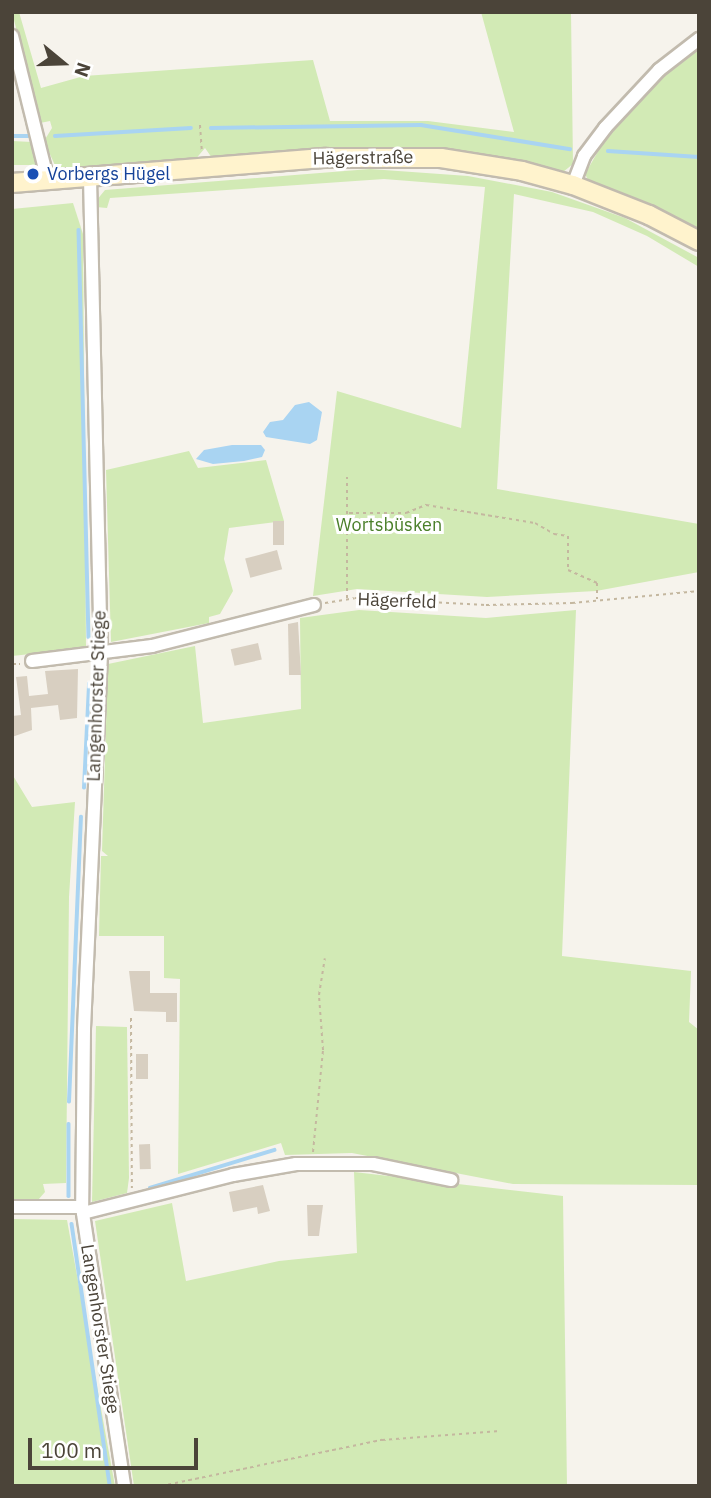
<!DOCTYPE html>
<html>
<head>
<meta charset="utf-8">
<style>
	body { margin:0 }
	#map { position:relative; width:711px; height:1498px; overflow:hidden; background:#f6f3ec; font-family:"IBM Plex Sans",sans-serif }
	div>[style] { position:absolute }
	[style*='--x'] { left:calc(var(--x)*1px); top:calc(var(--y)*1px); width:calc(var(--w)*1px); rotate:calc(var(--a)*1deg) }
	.green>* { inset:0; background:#d2eab5 }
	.water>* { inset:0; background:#a9d4f2 }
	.stream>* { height:3.5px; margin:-1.75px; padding:0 1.75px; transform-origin:1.75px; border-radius:1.75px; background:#a9d4f2 }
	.building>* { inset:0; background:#d8cfc1; transform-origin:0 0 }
	.path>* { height:2px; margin-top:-1px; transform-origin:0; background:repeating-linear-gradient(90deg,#c4b79f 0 3.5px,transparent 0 7px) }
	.roads { filter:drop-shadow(2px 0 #c2bbae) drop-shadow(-2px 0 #c2bbae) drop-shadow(0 2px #c2bbae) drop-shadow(0 -2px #c2bbae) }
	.street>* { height:12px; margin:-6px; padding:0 6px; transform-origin:6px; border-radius:6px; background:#fff }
	.secondary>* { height:18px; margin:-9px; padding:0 9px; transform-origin:9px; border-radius:9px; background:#fff3cd }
	.dots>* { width:19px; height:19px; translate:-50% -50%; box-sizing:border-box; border:4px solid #fff; border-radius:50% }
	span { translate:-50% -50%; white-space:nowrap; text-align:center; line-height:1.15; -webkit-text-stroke:6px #fff; paint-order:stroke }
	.street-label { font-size:18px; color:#4b4439 }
	.transit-label { font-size:18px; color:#164399 }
	.left { translate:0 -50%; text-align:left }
	.park-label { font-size:18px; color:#4a7f2a }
	.frame { position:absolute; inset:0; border:14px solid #4b4439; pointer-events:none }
	.north { position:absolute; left:28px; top:28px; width:70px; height:70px; -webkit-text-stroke:5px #fff; paint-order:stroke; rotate:109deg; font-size:19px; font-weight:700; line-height:28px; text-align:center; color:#4b4439 }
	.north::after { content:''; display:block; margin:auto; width:24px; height:32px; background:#4b4439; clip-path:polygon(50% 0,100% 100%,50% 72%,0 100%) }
	.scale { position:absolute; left:28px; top:1438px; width:170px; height:32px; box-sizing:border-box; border:4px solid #4b4439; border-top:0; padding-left:9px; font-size:21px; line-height:24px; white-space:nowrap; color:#4b4439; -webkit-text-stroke:5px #fff; paint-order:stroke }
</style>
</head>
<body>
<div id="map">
	<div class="green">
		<i style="clip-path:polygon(12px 12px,19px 12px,41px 88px,84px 76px,313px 60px,330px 121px,428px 121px,514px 132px,481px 12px,571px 12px,573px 164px,563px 172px,479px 154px,404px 148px,212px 158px,205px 148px,194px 161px,58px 172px,44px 141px,52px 128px,50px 121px,40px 123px)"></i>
		<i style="clip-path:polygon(699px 43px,699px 233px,589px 182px,585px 174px,608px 134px,643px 90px)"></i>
		<i style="clip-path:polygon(12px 141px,32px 142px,41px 165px,12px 165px)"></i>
		<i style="clip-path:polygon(370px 169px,468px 176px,552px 192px,625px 218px,699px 258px,699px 267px,647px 236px,593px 212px,514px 194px,497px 489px,699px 524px,699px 572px,596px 591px,487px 597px,357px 589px,313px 596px,337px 391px,461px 428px,485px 187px,384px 179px,110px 198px,107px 208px,96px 207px,96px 201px,105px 190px)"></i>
		<i style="clip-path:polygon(73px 203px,83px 234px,86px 648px,12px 656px,12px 209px)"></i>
		<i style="clip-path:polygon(189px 451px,198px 468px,266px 460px,284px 521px,229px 528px,224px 559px,233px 591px,220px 614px,209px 617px,209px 623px,111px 642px,106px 470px)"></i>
		<i style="clip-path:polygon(359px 610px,486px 618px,576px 610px,562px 956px,691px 971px,689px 1022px,699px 1030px,699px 1185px,513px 1184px,352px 1153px,285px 1155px,281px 1143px,178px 1174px,180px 979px,164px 978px,164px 936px,99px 936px,101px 856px,108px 856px,102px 851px,108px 664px,195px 646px,203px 723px,301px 709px,300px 618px)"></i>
		<i style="clip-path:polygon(12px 774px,32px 807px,75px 802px,69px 897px,66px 1183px,43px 1184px,45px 1192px,38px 1200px,12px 1200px)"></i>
		<i style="clip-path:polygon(96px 1026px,127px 1027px,129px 1178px,127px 1193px,92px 1202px)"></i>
		<i style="clip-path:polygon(354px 1172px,563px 1196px,567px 1486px,134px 1486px,95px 1221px,172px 1203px,186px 1281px,279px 1261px,357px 1253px)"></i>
		<i style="clip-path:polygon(12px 1219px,67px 1220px,115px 1486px,12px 1486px)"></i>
	</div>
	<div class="water">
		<i style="clip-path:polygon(309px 402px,322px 412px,317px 440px,310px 444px,266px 437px,263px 432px,270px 422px,283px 420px,295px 405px)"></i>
		<i style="clip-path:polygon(232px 445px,261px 445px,265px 450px,262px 457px,244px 461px,213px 464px,196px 459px,204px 450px)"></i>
	</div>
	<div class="stream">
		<i style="--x:211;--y:128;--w:210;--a:-0.8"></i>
		<i style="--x:421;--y:125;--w:151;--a:9.2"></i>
		<i style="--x:12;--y:136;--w:16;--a:0"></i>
		<i style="--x:55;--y:136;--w:136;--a:-3.4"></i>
		<i style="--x:608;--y:151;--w:91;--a:3.8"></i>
		<i style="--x:79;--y:230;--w:407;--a:88.6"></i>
		<i style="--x:84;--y:788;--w:104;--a:-87.2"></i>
		<i style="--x:69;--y:1102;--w:285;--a:-87.6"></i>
		<i style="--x:69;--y:1124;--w:72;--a:90"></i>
		<i style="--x:150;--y:1188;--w:130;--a:-17"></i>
		<i style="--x:72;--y:1224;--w:265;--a:81.7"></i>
	</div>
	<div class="building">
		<i style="left:273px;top:521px;width:11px;height:24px"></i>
		<i style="left:277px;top:550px;width:20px;height:33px;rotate:75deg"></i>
		<i style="clip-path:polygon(298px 622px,301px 675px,289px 675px,288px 624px)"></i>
		<i style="left:258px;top:643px;width:17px;height:28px;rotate:77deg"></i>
		<i style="clip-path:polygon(78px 669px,77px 718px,60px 720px,58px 705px,31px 708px,32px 730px,12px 737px,12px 716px,21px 715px,16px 677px,27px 676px,29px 696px,48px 694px,45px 671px)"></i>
		<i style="clip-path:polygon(129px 971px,150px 971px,150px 993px,177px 993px,177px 1022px,166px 1022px,166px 1012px,134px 1011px)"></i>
		<i style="left:136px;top:1054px;width:12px;height:25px"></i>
		<i style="left:150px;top:1144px;width:25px;height:11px;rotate:88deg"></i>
		<i style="clip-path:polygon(263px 1185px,270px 1211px,258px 1214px,257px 1207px,233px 1212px,229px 1192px)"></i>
		<i style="clip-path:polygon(307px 1205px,323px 1205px,319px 1236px,308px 1236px)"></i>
	</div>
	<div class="path">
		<i style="--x:200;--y:125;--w:27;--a:86"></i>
		<i style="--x:349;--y:513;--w:57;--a:0"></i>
		<i style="--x:406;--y:513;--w:22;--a:-22"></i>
		<i style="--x:426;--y:505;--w:110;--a:9.4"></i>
		<i style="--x:535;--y:523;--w:22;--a:30"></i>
		<i style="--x:554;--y:534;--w:14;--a:8"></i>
		<i style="--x:568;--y:536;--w:34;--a:90"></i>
		<i style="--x:568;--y:570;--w:32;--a:24"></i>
		<i style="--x:597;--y:583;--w:16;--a:90"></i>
		<i style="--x:347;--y:598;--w:121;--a:-90"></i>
		<i style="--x:325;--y:603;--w:30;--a:-9"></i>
		<i style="--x:355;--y:598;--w:131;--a:3.1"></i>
		<i style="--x:486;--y:605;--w:86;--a:-1.3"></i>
		<i style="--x:572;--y:603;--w:128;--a:-5.4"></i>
		<i style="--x:12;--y:664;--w:8;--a:0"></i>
		<i style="--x:131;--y:1018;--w:170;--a:89.7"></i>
		<i style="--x:313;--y:1152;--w:102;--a:-84.4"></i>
		<i style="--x:323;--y:1050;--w:55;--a:-94.2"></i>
		<i style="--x:319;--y:995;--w:37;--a:-81"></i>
		<i style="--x:161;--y:1486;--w:226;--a:-11.8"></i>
		<i style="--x:382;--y:1440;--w:118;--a:-4.4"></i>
	</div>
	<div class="roads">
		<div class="street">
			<i style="--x:12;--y:36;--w:149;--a:76.1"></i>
			<i style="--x:90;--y:178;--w:476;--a:88.7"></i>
			<i style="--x:101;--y:654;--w:376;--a:92.6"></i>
			<i style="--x:84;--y:1030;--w:177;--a:90.6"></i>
			<i style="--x:82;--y:1207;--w:282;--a:81.4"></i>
			<i style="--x:573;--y:185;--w:31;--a:-69"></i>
			<i style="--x:584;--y:156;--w:35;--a:-53"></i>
			<i style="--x:605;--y:128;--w:79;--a:-47"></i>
			<i style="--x:659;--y:70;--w:51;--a:-37.8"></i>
			<i style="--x:32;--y:661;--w:121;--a:-7.1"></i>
			<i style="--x:152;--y:646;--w:167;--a:-14.2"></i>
			<i style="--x:12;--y:1207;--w:70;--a:0"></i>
			<i style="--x:83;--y:1213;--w:155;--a:-14.2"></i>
			<i style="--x:233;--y:1175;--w:64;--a:-9.9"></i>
			<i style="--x:296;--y:1164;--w:77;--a:0"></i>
			<i style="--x:373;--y:1164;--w:80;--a:11.6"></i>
		</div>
		<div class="secondary">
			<i style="--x:12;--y:183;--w:315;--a:-4.6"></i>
			<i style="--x:326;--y:158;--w:115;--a:0"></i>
			<i style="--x:441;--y:158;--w:82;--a:9.1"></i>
			<i style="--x:522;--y:171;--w:53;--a:15.4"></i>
			<i style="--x:573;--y:185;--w:82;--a:21.5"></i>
			<i style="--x:649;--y:215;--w:56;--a:27.5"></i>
		</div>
	</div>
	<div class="dots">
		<i style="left:33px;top:174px;background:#1a4fb4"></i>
	</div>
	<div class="street-label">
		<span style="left:363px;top:158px;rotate:-1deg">Hägerstraße</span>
		<span style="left:397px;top:601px;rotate:2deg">Hägerfeld</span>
		<span style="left:97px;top:696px;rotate:-88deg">Langenhorster Stiege</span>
		<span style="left:100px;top:1329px;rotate:81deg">Langenhorster Stiege</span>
	</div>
	<div class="transit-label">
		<span class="left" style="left:47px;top:174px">Vorbergs Hügel</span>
	</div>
	<div class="park-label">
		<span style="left:389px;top:525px">Wortsbüsken</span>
	</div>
	<div class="frame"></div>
	<div class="north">N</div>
	<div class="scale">100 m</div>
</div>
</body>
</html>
